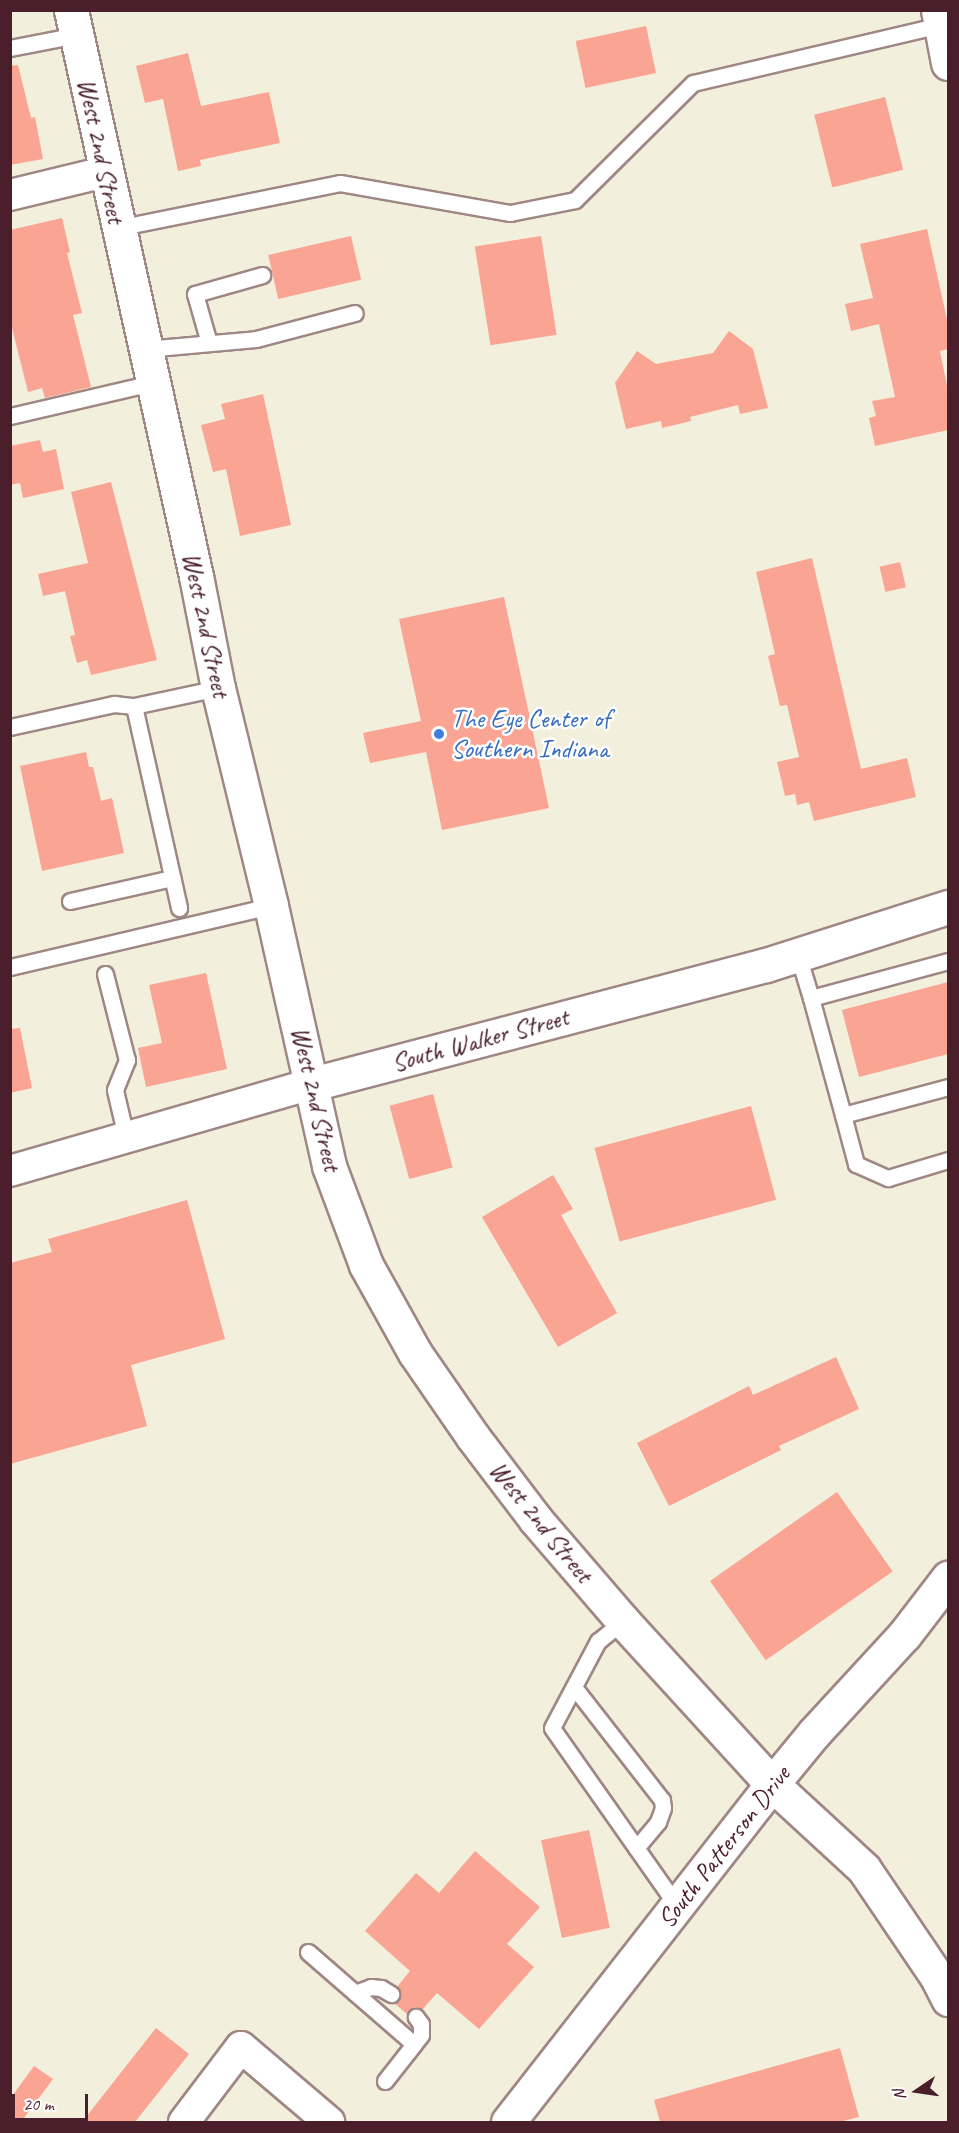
<!DOCTYPE html>
<html>
<head>
<meta charset="utf-8">
<style>
	body { margin:0 }
	#map { position:relative; width:959px; height:2133px; overflow:hidden; background:#f2efdc; font-family:Caveat,sans-serif }
	div>[style] { position:absolute }
	[style*='--x'] { left:calc(var(--x)*1px); top:calc(var(--y)*1px); width:calc(var(--w)*1px); rotate:calc(var(--a)*1deg) }
	.building>* { inset:0; background:#faa493; transform-origin:0 0 }
	.roads { filter:drop-shadow(2px 0 #9e8784) drop-shadow(-2px 0 #9e8784) drop-shadow(0 2px #9e8784) drop-shadow(0 -2px #9e8784) }
	.service>* { height:15px; margin:-7.5px; padding:0 7.5px; transform-origin:7.5px; border-radius:7.5px; background:#fff }
	.minor>* { height:30px; margin:-15px; padding:0 15px; transform-origin:15px; border-radius:15px; background:#fff }
	.tertiary>* { height:33px; margin:-16.5px; padding:0 16.5px; transform-origin:16.5px; border-radius:16.5px; background:#fff }
	.primary>* { height:33px; margin:-16.5px; padding:0 16.5px; transform-origin:16.5px; border-radius:16.5px; background:#fff }
	.dots>* { width:16px; height:16px; translate:-50% -50%; box-sizing:border-box; border:3px solid #fff; border-radius:50% }
	span { translate:-50% -50%; white-space:nowrap; text-align:center; line-height:1.15; -webkit-text-stroke:5px #fff; paint-order:stroke }
	.street-label { font-size:26px; color:#4a1f2b }
	.shop-label { font-size:26px; color:#366cbe }
	.left { translate:0 -50%; text-align:left }
	.frame { position:absolute; inset:0; border:12px solid #4a1f2b; pointer-events:none }
	.north { position:absolute; left:887px; top:2061px; width:60px; height:60px; -webkit-text-stroke:4px #fff; paint-order:stroke; rotate:257deg; font-size:16px; font-weight:700; line-height:24px; text-align:center; color:#4a1f2b }
	.north::after { content:''; display:block; margin:auto; width:21px; height:27px; background:#4a1f2b; clip-path:polygon(50% 0,100% 100%,50% 72%,0 100%) }
	.scale { position:absolute; left:12px; top:2094px; width:76px; height:27px; box-sizing:border-box; border:3px solid #4a1f2b; border-top:0; padding-left:8px; font-size:18px; line-height:21px; white-space:nowrap; color:#4a1f2b; -webkit-text-stroke:4px #fff; paint-order:stroke }
</style>
</head>
<body>
<div id="map">
	<div class="building">
		<i style="left:646px;top:26px;width:48px;height:72px;rotate:78deg"></i>
		<i style="clip-path:polygon(188px 53px,201px 106px,269px 92px,280px 143px,200px 160px,201px 166px,178px 171px,163px 99px,145px 103px,136px 66px)"></i>
		<i style="clip-path:polygon(18px 65px,31px 118px,35px 117px,43px 159px,10px 165px,10px 66px)"></i>
		<i style="left:885px;top:97px;width:75px;height:73px;rotate:76deg"></i>
		<i style="clip-path:polygon(62px 218px,70px 252px,67px 253px,82px 313px,73px 315px,91px 387px,45px 398px,42px 388px,28px 392px,10px 320px,10px 230px)"></i>
		<i style="clip-path:polygon(927px 229px,948px 324px,948px 349px,940px 351px,948px 391px,948px 430px,875px 446px,869px 418px,876px 416px,872px 401px,895px 397px,879px 324px,851px 331px,845px 304px,873px 298px,860px 244px)"></i>
		<i style="left:351px;top:236px;width:45px;height:85px;rotate:77deg"></i>
		<i style="left:541px;top:236px;width:100px;height:67px;rotate:81deg"></i>
		<i style="clip-path:polygon(729px 331px,753px 349px,768px 408px,740px 414px,738px 405px,690px 417px,691px 421px,662px 428px,661px 421px,626px 429px,615px 383px,637px 351px,656px 364px,713px 353px)"></i>
		<i style="clip-path:polygon(263px 394px,291px 525px,240px 536px,226px 469px,213px 472px,201px 425px,225px 419px,221px 404px)"></i>
		<i style="clip-path:polygon(40px 440px,43px 452px,56px 449px,64px 489px,23px 498px,20px 483px,10px 485px,10px 446px)"></i>
		<i style="clip-path:polygon(111px 482px,157px 660px,91px 675px,87px 660px,77px 663px,70px 636px,75px 635px,65px 591px,43px 596px,38px 574px,88px 563px,71px 492px)"></i>
		<i style="clip-path:polygon(812px 558px,861px 769px,907px 758px,916px 797px,814px 821px,809px 802px,797px 805px,795px 794px,785px 796px,777px 762px,799px 757px,787px 705px,780px 706px,768px 656px,775px 654px,756px 572px)"></i>
		<i style="left:900px;top:562px;width:26px;height:21px;rotate:77deg"></i>
		<i style="clip-path:polygon(504px 597px,549px 808px,442px 830px,426px 752px,370px 763px,363px 733px,421px 721px,399px 619px)"></i>
		<i style="clip-path:polygon(86px 752px,89px 767px,93px 767px,101px 801px,112px 798px,124px 853px,42px 871px,20px 766px)"></i>
		<i style="clip-path:polygon(206px 973px,227px 1069px,146px 1087px,138px 1048px,162px 1043px,149px 985px)"></i>
		<i style="clip-path:polygon(948px 982px,948px 1054px,859px 1077px,842px 1010px)"></i>
		<i style="clip-path:polygon(20px 1028px,32px 1088px,10px 1093px,10px 1029px)"></i>
		<i style="left:433px;top:1094px;width:76px;height:45px;rotate:75deg"></i>
		<i style="left:751px;top:1106px;width:97px;height:162px;rotate:75deg"></i>
		<i style="clip-path:polygon(553px 1175px,573px 1209px,561px 1215px,617px 1313px,558px 1347px,482px 1217px)"></i>
		<i style="clip-path:polygon(187px 1200px,225px 1339px,131px 1365px,147px 1426px,10px 1464px,10px 1263px,52px 1252px,48px 1239px)"></i>
		<i style="clip-path:polygon(836px 1357px,859px 1409px,779px 1446px,781px 1450px,669px 1506px,637px 1443px,749px 1386px,753px 1395px)"></i>
		<i style="left:837px;top:1492px;width:97px;height:155px;rotate:55deg"></i>
		<i style="left:589px;top:1830px;width:100px;height:49px;rotate:78deg"></i>
		<i style="clip-path:polygon(475px 1851px,540px 1907px,507px 1944px,534px 1967px,479px 2029px,437px 1993px,422px 2010px,414px 2007px,407px 2014px,394px 2003px,401px 1995px,397px 1987px,410px 1971px,365px 1931px,416px 1873px,439px 1893px)"></i>
		<i style="clip-path:polygon(156px 2028px,189px 2054px,135px 2122px,82px 2122px)"></i>
		<i style="clip-path:polygon(840px 2048px,859px 2117px,839px 2122px,660px 2122px,654px 2100px)"></i>
		<i style="clip-path:polygon(34px 2066px,53px 2079px,21px 2122px,10px 2122px,10px 2099px)"></i>
	</div>
	<div class="roads">
		<div class="service">
			<i style="--x:10;--y:48;--w:68;--a:-11"></i>
			<i style="--x:117;--y:228;--w:227;--a:-11.4"></i>
			<i style="--x:340;--y:183;--w:173;--a:10"></i>
			<i style="--x:510;--y:213;--w:66;--a:-11.3"></i>
			<i style="--x:575;--y:200;--w:166;--a:-44.8"></i>
			<i style="--x:693;--y:83;--w:255;--a:-13.2"></i>
			<i style="--x:209;--y:343;--w:51;--a:-105.9"></i>
			<i style="--x:195;--y:294;--w:70;--a:-15.8"></i>
			<i style="--x:145;--y:349;--w:111;--a:-5.1"></i>
			<i style="--x:256;--y:339;--w:102;--a:-14.7"></i>
			<i style="--x:10;--y:416;--w:146;--a:-13.1"></i>
			<i style="--x:134;--y:706;--w:207;--a:77.4"></i>
			<i style="--x:10;--y:727;--w:107;--a:-12.5"></i>
			<i style="--x:114;--y:704;--w:20;--a:6"></i>
			<i style="--x:134;--y:706;--w:86;--a:-12.1"></i>
			<i style="--x:70;--y:901;--w:105;--a:-12.7"></i>
			<i style="--x:798;--y:955;--w:45;--a:73.2"></i>
			<i style="--x:811;--y:998;--w:142;--a:-15.1"></i>
			<i style="--x:10;--y:967;--w:268;--a:-13.2"></i>
			<i style="--x:105;--y:974;--w:89;--a:75.7"></i>
			<i style="--x:127;--y:1060;--w:32;--a:112"></i>
			<i style="--x:115;--y:1090;--w:48;--a:76.8"></i>
			<i style="--x:811;--y:998;--w:121;--a:74.7"></i>
			<i style="--x:843;--y:1115;--w:109;--a:-14.9"></i>
			<i style="--x:843;--y:1115;--w:51;--a:75.1"></i>
			<i style="--x:856;--y:1164;--w:35;--a:24"></i>
			<i style="--x:888;--y:1178;--w:63;--a:-16.7"></i>
			<i style="--x:623;--y:1621;--w:32;--a:141"></i>
			<i style="--x:598;--y:1641;--w:98;--a:117.9"></i>
			<i style="--x:552;--y:1728;--w:218;--a:54.9"></i>
			<i style="--x:574;--y:1687;--w:143;--a:52.1"></i>
			<i style="--x:662;--y:1800;--w:8;--a:83"></i>
			<i style="--x:663;--y:1808;--w:15;--a:110"></i>
			<i style="--x:658;--y:1822;--w:34;--a:130"></i>
			<i style="--x:308;--y:1952;--w:140;--a:41"></i>
			<i style="--x:414;--y:2044;--w:47;--a:128.1"></i>
			<i style="--x:355;--y:1993;--w:17;--a:-21"></i>
			<i style="--x:371;--y:1987;--w:10;--a:6"></i>
			<i style="--x:381;--y:1988;--w:12;--a:31"></i>
			<i style="--x:414;--y:2044;--w:11;--a:-52"></i>
			<i style="--x:421;--y:2035;--w:11;--a:-90"></i>
			<i style="--x:421;--y:2024;--w:9;--a:-126"></i>
		</div>
		<div class="minor">
			<i style="--x:10;--y:195;--w:98;--a:-13.6"></i>
			<i style="--x:10;--y:1171;--w:314;--a:-16.1"></i>
			<i style="--x:184;--y:2122;--w:94;--a:-52.8"></i>
			<i style="--x:241;--y:2047;--w:116;--a:40.4"></i>
		</div>
		<div class="tertiary">
			<i style="--x:938;--y:10;--w:54;--a:79.3"></i>
			<i style="--x:312;--y:1084;--w:469;--a:-14.7"></i>
			<i style="--x:766;--y:965;--w:191;--a:-17.7"></i>
			<i style="--x:772;--y:1784;--w:66;--a:-50.5"></i>
			<i style="--x:814;--y:1733;--w:134;--a:-47.4"></i>
			<i style="--x:905;--y:1634;--w:71;--a:-52.5"></i>
		</div>
		<div class="primary">
			<i style="--x:71;--y:10;--w:580;--a:77.55"></i>
			<i style="--x:196;--y:576;--w:114;--a:78.9"></i>
			<i style="--x:218;--y:688;--w:224;--a:76.3"></i>
			<i style="--x:271;--y:906;--w:266;--a:77.4"></i>
			<i style="--x:329;--y:1166;--w:106;--a:69.5"></i>
			<i style="--x:366;--y:1265;--w:101;--a:60.9"></i>
			<i style="--x:415;--y:1353;--w:102;--a:55.4"></i>
			<i style="--x:473;--y:1437;--w:104;--a:52.8"></i>
			<i style="--x:536;--y:1520;--w:133;--a:49.3"></i>
			<i style="--x:623;--y:1621;--w:221;--a:47.6"></i>
			<i style="--x:772;--y:1784;--w:125;--a:42.7"></i>
			<i style="--x:864;--y:1869;--w:130;--a:55.9"></i>
			<i style="--x:937;--y:1977;--w:25;--a:63"></i>
			<i style="--x:508;--y:2122;--w:429;--a:-52"></i>
		</div>
	</div>
	<div class="dots">
		<i style="left:439px;top:734px;background:#3f7fe0"></i>
	</div>
	<div class="street-label">
		<span style="left:101px;top:151px;rotate:78deg">West 2nd Street</span>
		<span style="left:206px;top:625px;rotate:78deg">West 2nd Street</span>
		<span style="left:480px;top:1040px;rotate:-15deg">South Walker Street</span>
		<span style="left:316px;top:1099px;rotate:77deg">West 2nd Street</span>
		<span style="left:541px;top:1522px;rotate:51deg">West 2nd Street</span>
		<span style="left:724px;top:1847px;rotate:-52deg">South Patterson Drive</span>
	</div>
	<div class="shop-label">
		<span class="left" style="left:451px;top:734px">The Eye Center of<br>Southern Indiana</span>
	</div>
	<div class="frame"></div>
	<div class="north">N</div>
	<div class="scale">20 m</div>
</div>
</body>
</html>
